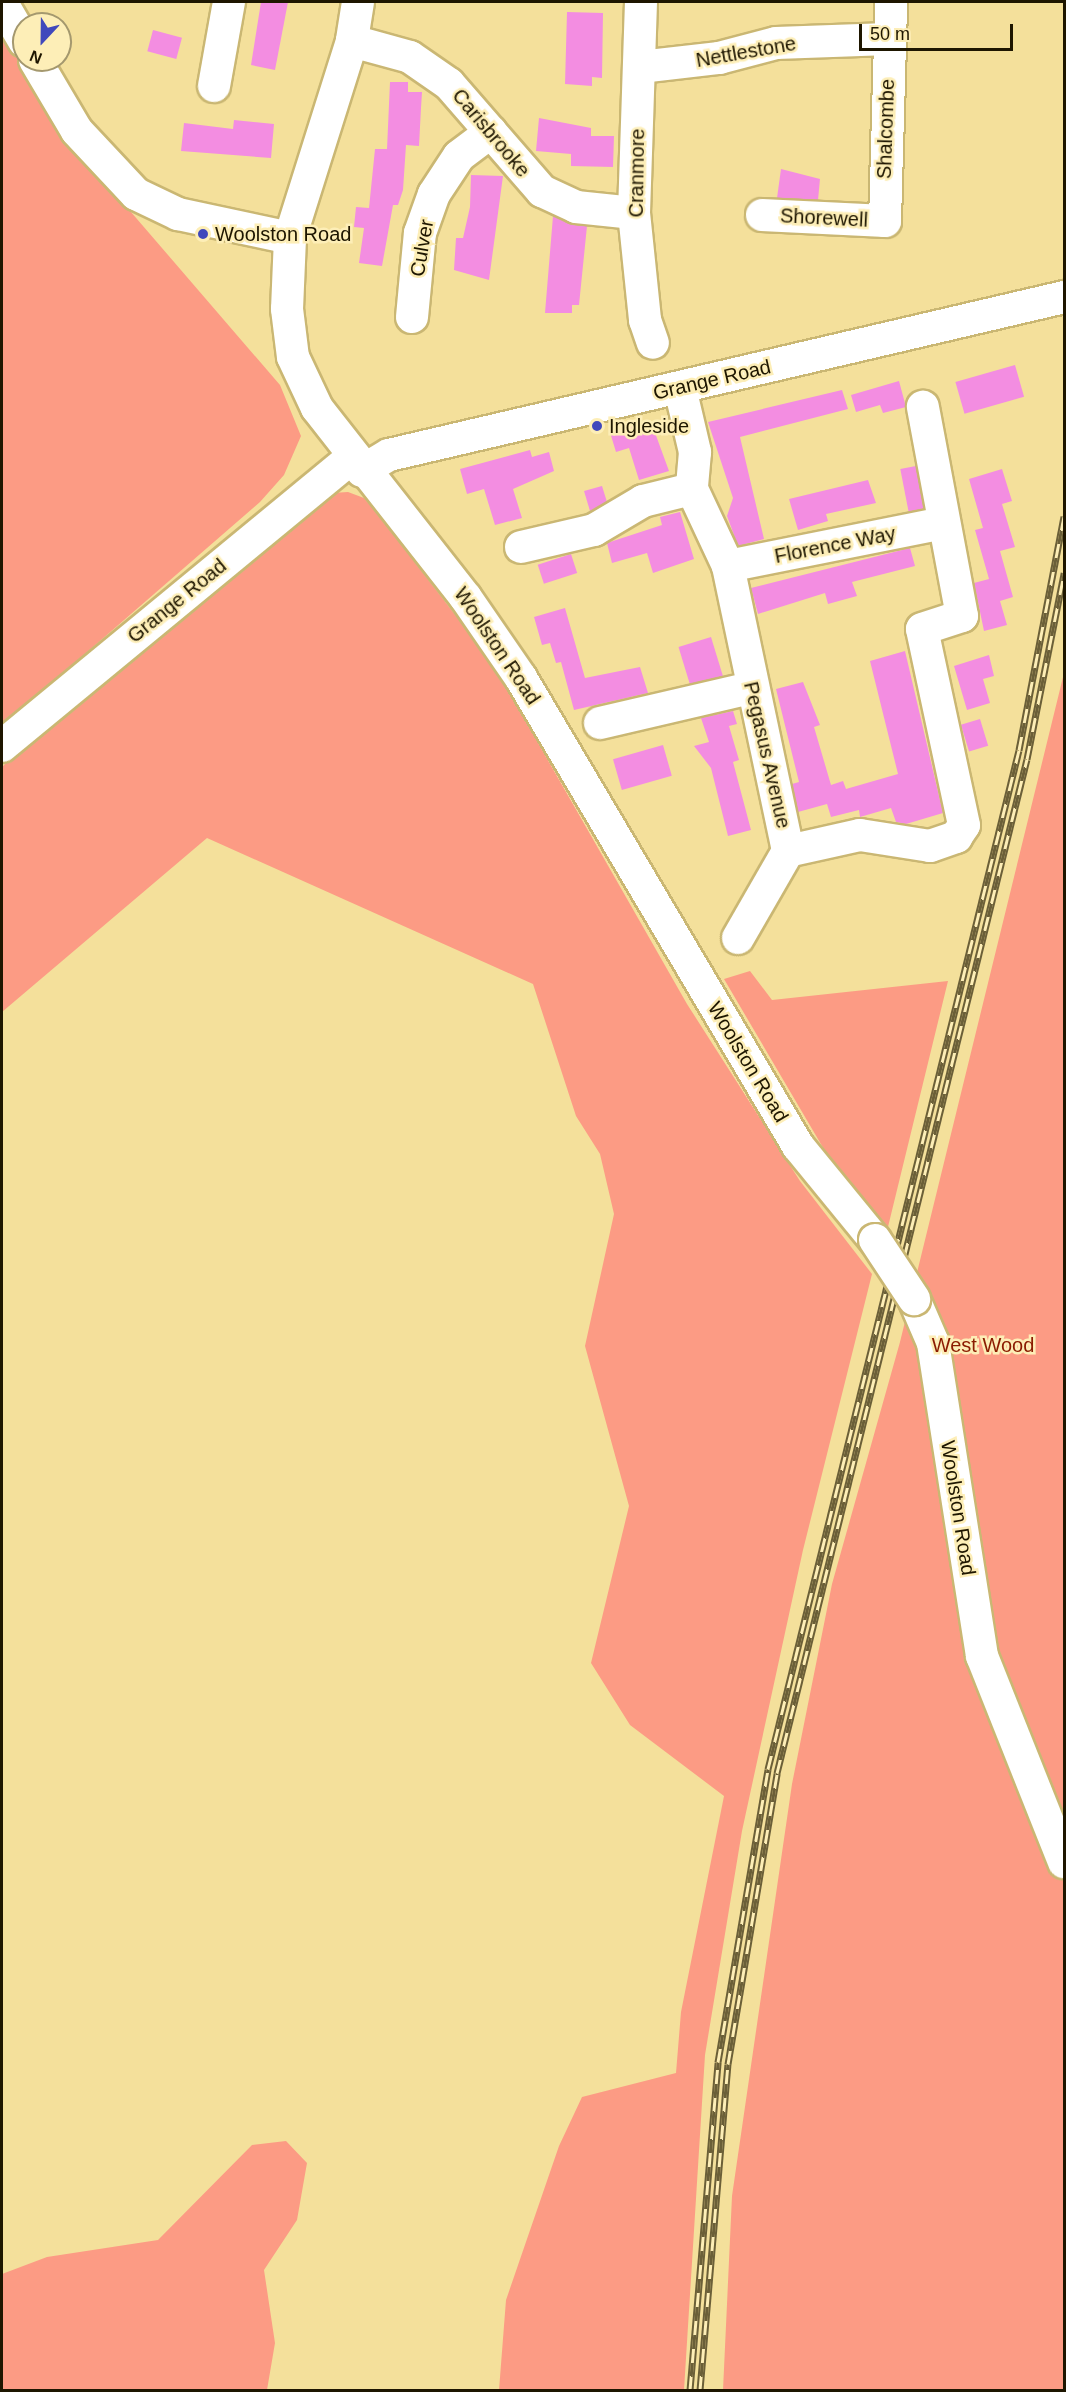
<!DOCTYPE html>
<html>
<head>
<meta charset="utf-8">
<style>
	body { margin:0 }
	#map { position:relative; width:1066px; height:2392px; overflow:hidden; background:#f4e09b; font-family:Helvetica,sans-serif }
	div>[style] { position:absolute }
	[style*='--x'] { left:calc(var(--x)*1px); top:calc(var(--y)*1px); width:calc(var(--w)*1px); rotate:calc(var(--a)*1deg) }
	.green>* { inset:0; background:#fc9b84 }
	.building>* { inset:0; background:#f38de1; transform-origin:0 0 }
	.roads { filter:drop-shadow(2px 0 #cab773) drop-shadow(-2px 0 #cab773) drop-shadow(0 2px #cab773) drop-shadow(0 -2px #cab773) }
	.minor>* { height:32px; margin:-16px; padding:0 16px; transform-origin:16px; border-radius:16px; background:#fff }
	.rail>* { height:7px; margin-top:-3.5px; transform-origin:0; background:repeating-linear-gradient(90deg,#fdeeb7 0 14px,#6b5f38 0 28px); box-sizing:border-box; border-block:2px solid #6b5f38 }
	.bridges { filter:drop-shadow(2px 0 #cab773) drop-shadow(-2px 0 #cab773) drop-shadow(0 2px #cab773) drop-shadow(0 -2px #cab773) }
	.minor-bridge>* { height:32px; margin:-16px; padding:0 16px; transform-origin:16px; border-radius:16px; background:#fff }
	.dots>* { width:16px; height:16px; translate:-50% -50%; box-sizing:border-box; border:3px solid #fdeeb7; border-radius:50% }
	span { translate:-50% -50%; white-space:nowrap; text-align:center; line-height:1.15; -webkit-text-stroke:5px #fdeeb7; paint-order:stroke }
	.street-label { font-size:20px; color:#1e1600 }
	.poi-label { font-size:20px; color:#1e1600 }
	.left { translate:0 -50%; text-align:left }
	.park-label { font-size:20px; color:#8b1b00 }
	.frame { position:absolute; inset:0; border:3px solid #1e1600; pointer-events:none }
	.north { position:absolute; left:12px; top:12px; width:60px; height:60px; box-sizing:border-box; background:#fdeeb7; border:2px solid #a4986e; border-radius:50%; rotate:202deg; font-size:16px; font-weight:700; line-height:24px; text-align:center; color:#1e1600 }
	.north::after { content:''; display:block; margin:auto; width:21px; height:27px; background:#4048bc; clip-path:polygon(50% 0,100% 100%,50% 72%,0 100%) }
	.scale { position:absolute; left:859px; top:24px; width:154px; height:27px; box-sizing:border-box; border:3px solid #1e1600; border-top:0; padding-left:8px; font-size:18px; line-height:21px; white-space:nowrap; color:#1e1600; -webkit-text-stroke:4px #fdeeb7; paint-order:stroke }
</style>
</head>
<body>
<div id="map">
	<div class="green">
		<i style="clip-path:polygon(2px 16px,81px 154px,280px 385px,301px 436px,284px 475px,260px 502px,2px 726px)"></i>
		<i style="clip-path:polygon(348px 492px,364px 498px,380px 517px,493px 664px,687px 1004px,800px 1181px,872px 1274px,803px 1550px,742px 1831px,705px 2055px,684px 2390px,499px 2390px,506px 2300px,559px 2146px,582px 2097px,676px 2073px,681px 2012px,724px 1796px,630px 1725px,591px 1663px,629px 1506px,585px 1346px,614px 1214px,600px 1154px,576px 1116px,533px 984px,207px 838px,2px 1012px,2px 767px,61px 712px,332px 493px)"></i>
		<i style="clip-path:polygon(1064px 673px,1064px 2390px,723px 2390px,732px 2196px,792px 1784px,832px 1584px,900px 1342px)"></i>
		<i style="clip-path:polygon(750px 971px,772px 1000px,948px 981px,887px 1231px,835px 1168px,724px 979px)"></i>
		<i style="clip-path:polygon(286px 2141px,307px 2163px,297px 2220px,264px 2270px,275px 2343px,267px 2390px,2px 2390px,2px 2274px,47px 2257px,158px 2240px,252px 2145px)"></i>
	</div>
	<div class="building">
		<i style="clip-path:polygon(261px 2px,288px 2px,275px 70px,251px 65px)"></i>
		<i style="clip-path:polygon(567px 12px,603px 13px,602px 78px,592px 77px,592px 86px,565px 84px)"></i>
		<i style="left:153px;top:30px;width:30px;height:22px;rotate:15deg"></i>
		<i style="clip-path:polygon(390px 82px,408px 82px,408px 92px,422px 92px,421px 108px,419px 146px,406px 145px,403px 190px,398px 205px,393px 205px,382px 266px,359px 263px,364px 228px,354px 227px,356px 207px,369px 208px,375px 149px,387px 149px)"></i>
		<i style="clip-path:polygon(539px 118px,591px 128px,591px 136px,614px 136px,613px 167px,571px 166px,571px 154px,536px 151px)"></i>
		<i style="clip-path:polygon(234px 120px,274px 124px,271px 158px,181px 151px,184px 123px,233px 129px)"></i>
		<i style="clip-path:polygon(781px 169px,820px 179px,818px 200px,777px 198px)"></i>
		<i style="clip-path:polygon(471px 175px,503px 176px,489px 280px,454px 270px,456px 238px,463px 238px,470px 207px)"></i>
		<i style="clip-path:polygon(553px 216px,587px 226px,579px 305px,572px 305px,572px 313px,545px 313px)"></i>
		<i style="left:1015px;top:365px;width:33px;height:62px;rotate:74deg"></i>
		<i style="clip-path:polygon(899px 381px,906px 407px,883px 413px,880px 405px,856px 412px,851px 395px)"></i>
		<i style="clip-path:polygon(842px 390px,848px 409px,740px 437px,764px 539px,738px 546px,727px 516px,733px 498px,708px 422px)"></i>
		<i style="clip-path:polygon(639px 421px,642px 433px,654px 430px,669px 471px,639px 480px,629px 448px,616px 452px,609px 429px)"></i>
		<i style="clip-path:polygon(530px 450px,532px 457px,549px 452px,554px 471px,513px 489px,522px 518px,495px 525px,484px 489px,467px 494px,460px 469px)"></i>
		<i style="left:916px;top:466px;width:44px;height:16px;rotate:79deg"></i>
		<i style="clip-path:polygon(1002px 469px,1012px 501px,1002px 504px,1015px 547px,1000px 551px,1013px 597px,1000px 601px,1007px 625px,984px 631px,974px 583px,989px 579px,975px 530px,983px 528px,969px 479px)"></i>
		<i style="clip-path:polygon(868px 480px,876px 503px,826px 514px,828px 521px,798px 530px,789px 499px)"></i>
		<i style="clip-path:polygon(602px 486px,607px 502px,590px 511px,584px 491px)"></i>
		<i style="clip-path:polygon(680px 512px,694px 559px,653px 573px,647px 553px,612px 563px,607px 543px,662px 525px,660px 517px)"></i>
		<i style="clip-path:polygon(910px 548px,915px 566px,852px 582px,857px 596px,828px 604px,825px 593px,758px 614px,751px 588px)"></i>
		<i style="left:571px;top:554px;width:20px;height:35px;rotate:72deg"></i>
		<i style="clip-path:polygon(565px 608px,585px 678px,640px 667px,648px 693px,574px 710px,561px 662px,556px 663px,550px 643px,542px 645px,534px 617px)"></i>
		<i style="left:711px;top:637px;width:41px;height:34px;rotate:73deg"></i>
		<i style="clip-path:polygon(905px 651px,943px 813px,906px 824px,896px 822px,891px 808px,860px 817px,859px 810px,831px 817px,827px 804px,798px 812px,792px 784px,799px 782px,776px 689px,803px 682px,820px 725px,814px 727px,831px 785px,843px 781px,846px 789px,898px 774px,870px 661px)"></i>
		<i style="clip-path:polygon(989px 655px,994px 676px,983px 679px,990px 703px,967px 710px,954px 666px)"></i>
		<i style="clip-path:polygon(733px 711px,737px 724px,729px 726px,739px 760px,733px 762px,751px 830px,728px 836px,711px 768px,694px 746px,709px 742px,701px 718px)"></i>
		<i style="left:980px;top:719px;width:28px;height:20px;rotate:73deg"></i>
		<i style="left:663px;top:745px;width:32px;height:52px;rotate:74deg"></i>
	</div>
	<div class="roads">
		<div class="minor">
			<i style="--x:358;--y:2;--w:39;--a:99"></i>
			<i style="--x:352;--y:41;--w:207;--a:107.5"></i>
			<i style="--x:290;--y:238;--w:71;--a:92.4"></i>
			<i style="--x:287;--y:309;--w:48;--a:82.9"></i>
			<i style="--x:293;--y:357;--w:56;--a:64.8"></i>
			<i style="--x:317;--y:408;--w:241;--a:51.9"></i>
			<i style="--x:466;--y:598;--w:97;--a:55.5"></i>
			<i style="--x:521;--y:678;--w:544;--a:59.38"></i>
			<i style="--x:798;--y:1146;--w:122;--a:50.7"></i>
			<i style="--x:641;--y:2;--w:211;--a:91.9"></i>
			<i style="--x:634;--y:213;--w:108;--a:84.1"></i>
			<i style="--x:645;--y:320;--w:24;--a:71"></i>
			<i style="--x:2;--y:3;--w:44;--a:59.9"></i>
			<i style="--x:352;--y:41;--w:60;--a:15.4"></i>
			<i style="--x:410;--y:57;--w:47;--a:34.7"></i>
			<i style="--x:449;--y:84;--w:142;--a:49"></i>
			<i style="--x:542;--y:191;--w:38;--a:25"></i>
			<i style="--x:576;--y:207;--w:58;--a:5.9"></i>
			<i style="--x:35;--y:60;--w:82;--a:59.4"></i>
			<i style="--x:77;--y:131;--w:86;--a:46.9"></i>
			<i style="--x:136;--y:194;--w:47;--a:25.5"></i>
			<i style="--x:178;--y:214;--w:115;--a:12.1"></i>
			<i style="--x:640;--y:67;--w:80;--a:-6.5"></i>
			<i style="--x:719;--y:58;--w:59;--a:-14.7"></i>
			<i style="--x:776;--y:43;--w:113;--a:-2"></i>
			<i style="--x:214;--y:86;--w:85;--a:-79.9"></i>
			<i style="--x:762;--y:215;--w:123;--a:2.8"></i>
			<i style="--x:885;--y:221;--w:219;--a:-88.4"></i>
			<i style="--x:412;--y:317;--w:84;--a:-84.6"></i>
			<i style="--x:420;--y:233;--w:41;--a:-70.3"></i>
			<i style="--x:434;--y:194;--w:45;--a:-56.7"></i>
			<i style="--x:459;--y:156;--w:40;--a:-37"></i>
			<i style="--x:680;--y:388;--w:66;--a:76.8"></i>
			<i style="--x:695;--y:452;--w:37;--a:95"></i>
			<i style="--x:692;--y:489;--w:85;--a:64.9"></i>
			<i style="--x:728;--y:566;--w:291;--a:78.1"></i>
			<i style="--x:788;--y:851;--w:74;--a:-12.5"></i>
			<i style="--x:860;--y:835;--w:71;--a:8.9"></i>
			<i style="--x:930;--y:846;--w:28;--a:-19"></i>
			<i style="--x:956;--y:837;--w:14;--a:-56"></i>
			<i style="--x:964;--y:825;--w:200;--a:-102.1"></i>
			<i style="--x:922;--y:629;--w:42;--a:-18"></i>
			<i style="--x:962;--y:616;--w:213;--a:-100.6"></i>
			<i style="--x:362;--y:471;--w:31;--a:-31"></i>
			<i style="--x:389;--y:455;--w:693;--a:-13.17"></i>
			<i style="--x:521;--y:547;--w:75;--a:-13.1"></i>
			<i style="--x:594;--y:530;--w:57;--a:-30.6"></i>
			<i style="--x:643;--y:501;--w:50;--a:-13.8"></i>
			<i style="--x:728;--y:566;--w:219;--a:-11.3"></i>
			<i style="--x:600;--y:723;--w:155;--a:-13.1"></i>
			<i style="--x:2;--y:746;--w:455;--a:-39.5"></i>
			<i style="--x:738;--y:938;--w:100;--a:-60.1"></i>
			<i style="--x:914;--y:1299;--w:48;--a:66.6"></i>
			<i style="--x:933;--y:1343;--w:317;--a:81.1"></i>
			<i style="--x:982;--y:1656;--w:222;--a:68.3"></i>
		</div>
	</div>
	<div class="rail">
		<i style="--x:690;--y:2390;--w:329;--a:-85.1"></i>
		<i style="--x:718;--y:2062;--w:297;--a:-80.3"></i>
		<i style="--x:768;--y:1769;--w:1049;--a:-76.16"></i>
		<i style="--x:1019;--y:750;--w:238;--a:-79.1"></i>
		<i style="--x:700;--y:2390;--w:327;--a:-85.1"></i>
		<i style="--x:728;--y:2064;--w:295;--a:-80.4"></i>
		<i style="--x:777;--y:1773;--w:1044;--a:-76.15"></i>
		<i style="--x:1027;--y:759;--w:190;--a:-78.7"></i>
	</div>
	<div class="bridges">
		<div class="minor-bridge">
			<i style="--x:875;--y:1240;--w:71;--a:56.5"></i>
		</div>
	</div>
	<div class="dots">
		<i style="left:203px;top:234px;background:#4048bc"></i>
		<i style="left:597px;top:426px;background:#4048bc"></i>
	</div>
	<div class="street-label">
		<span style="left:746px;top:52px;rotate:-10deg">Nettlestone</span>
		<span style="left:886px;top:129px;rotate:-88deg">Shalcombe</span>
		<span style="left:491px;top:133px;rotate:50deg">Carisbrooke</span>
		<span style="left:637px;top:173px;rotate:-89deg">Cranmore</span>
		<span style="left:824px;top:218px;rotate:3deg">Shorewell</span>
		<span style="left:422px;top:248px;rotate:-80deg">Culver</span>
		<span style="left:712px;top:380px;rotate:-13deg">Grange Road</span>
		<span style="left:835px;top:545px;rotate:-11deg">Florence Way</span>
		<span style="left:177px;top:601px;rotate:-39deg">Grange Road</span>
		<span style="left:497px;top:646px;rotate:56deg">Woolston Road</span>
		<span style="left:767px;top:755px;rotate:77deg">Pegasus Avenue</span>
		<span style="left:748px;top:1062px;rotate:59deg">Woolston Road</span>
		<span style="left:958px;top:1508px;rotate:81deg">Woolston Road</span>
	</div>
	<div class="poi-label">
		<span class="left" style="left:215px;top:234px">Woolston Road</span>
		<span class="left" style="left:609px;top:426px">Ingleside</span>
	</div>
	<div class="park-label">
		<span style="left:983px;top:1345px">West Wood</span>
	</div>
	<div class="frame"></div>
	<div class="north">N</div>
	<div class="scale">50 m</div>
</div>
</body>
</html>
